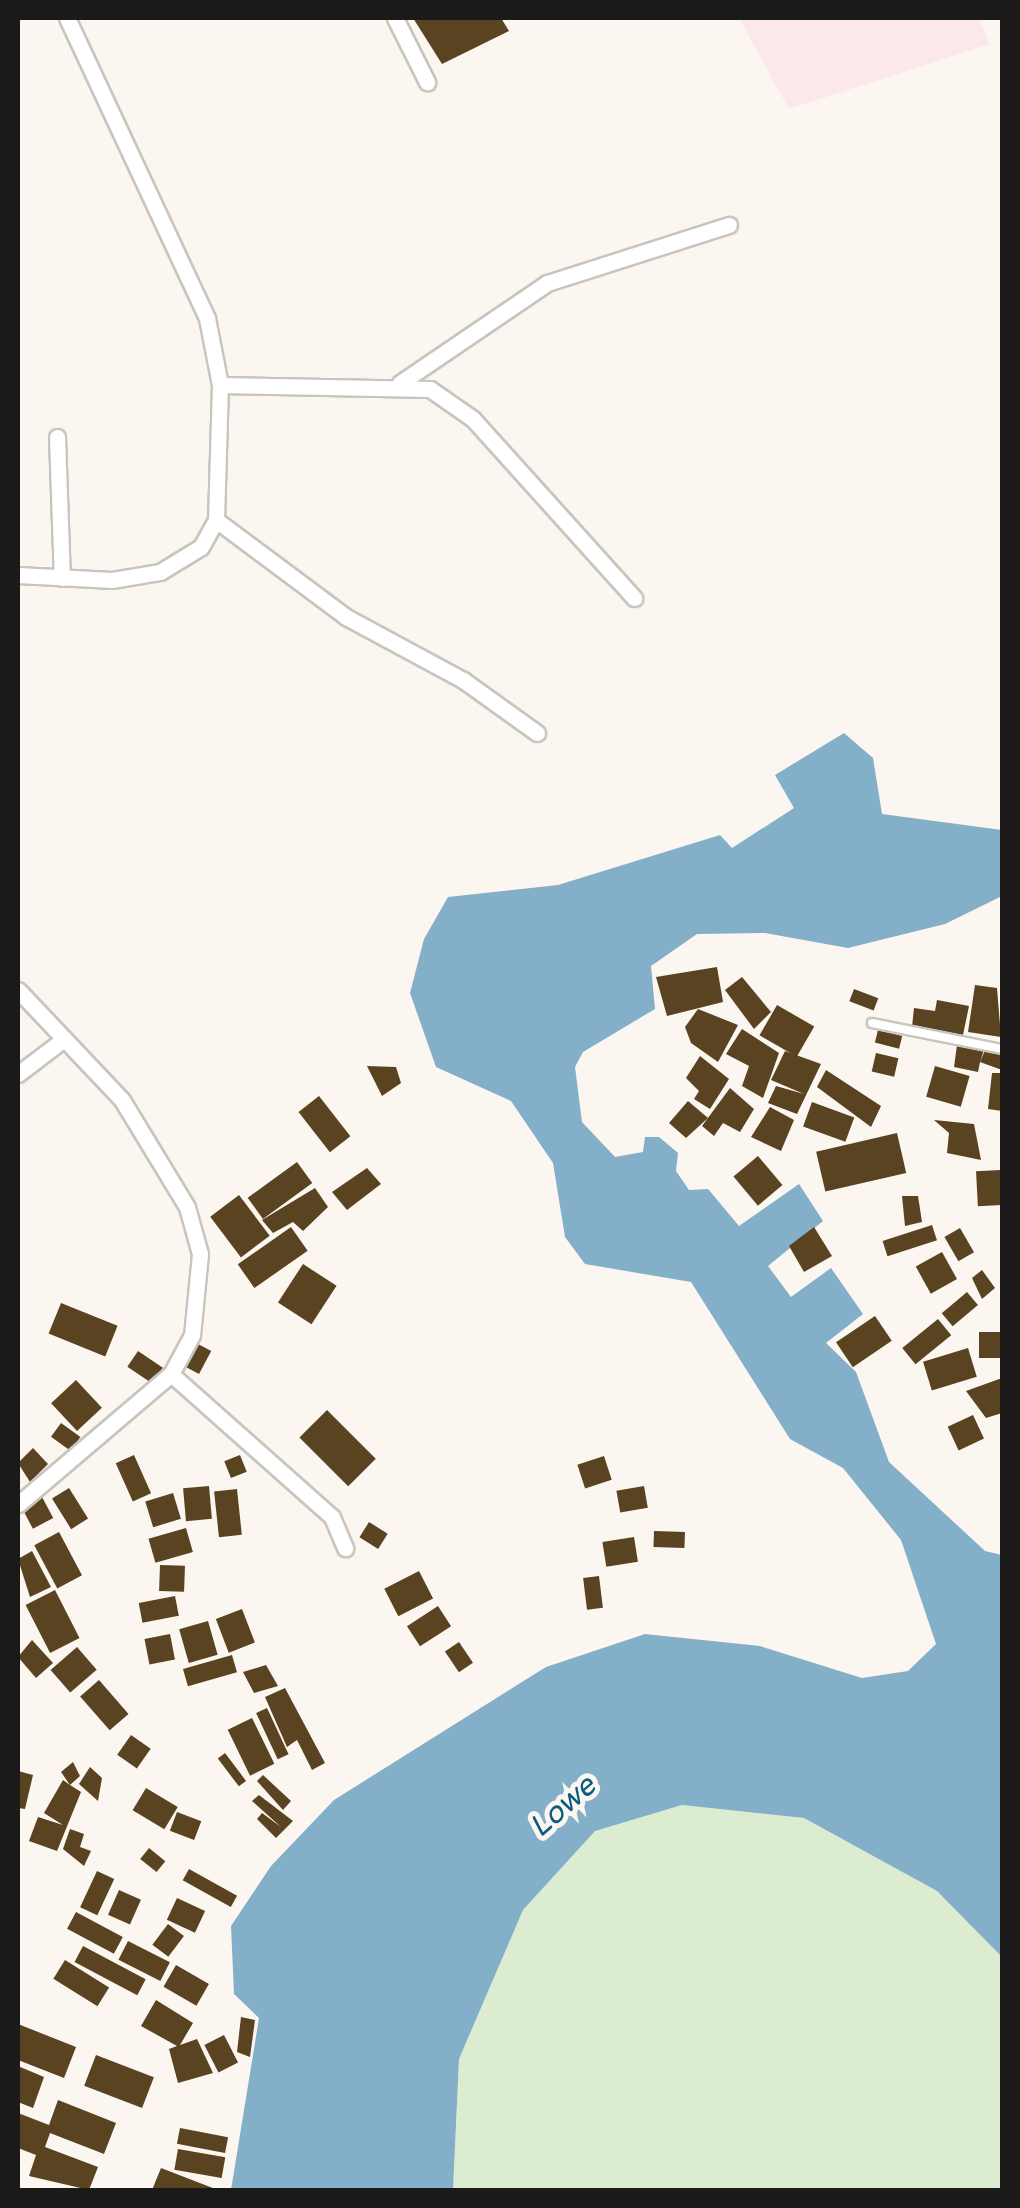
<!DOCTYPE html>
<html>
<head>
<meta charset="utf-8">
<style>
	body { margin:0 }
	#map { position:relative; width:1020px; height:2208px; overflow:hidden; background:#fbf6f0; font-family:"Varela Round",sans-serif }
	div>[style] { position:absolute }
	[style*='--x'] { left:calc(var(--x)*1px); top:calc(var(--y)*1px); width:calc(var(--w)*1px); rotate:calc(var(--a)*1deg) }
	.industrial>* { inset:0; background:#fce7eb }
	.green>* { inset:0; background:#dbecd1 }
	.water>* { inset:0; background:#83afc8 }
	.building>* { inset:0; background:#594320; transform-origin:0 0 }
	.roads { filter:drop-shadow(2px 0 #c9c5be) drop-shadow(-2px 0 #c9c5be) drop-shadow(0 2px #c9c5be) drop-shadow(0 -2px #c9c5be) }
	.service>* { height:8px; margin:-4px; padding:0 4px; transform-origin:4px; border-radius:4px; background:#fff }
	.minor>* { height:15px; margin:-7.5px; padding:0 7.5px; transform-origin:7.5px; border-radius:7.5px; background:#fff }
	span { translate:-50% -50%; white-space:nowrap; text-align:center; line-height:1.15; -webkit-text-stroke:10px #fbf6f0; paint-order:stroke }
	.water-label { font-size:30px; color:#095d7e; font-style:italic }
	.frame { position:absolute; inset:0; border:20px solid #1c1a18; pointer-events:none }
</style>
</head>
<body>
<div id="map">
	<div class="industrial">
		<i style="clip-path:polygon(739px 18px,979px 18px,990px 44px,789px 109px)"></i>
	</div>
	<div class="green">
		<i style="clip-path:polygon(682px 1805px,804px 1818px,937px 1891px,1002px 1957px,1002px 2190px,453px 2190px,459px 2059px,523px 1910px,594px 1831px)"></i>
	</div>
	<div class="water">
		<i style="clip-path:polygon(844px 733px,873px 758px,882px 814px,1002px 830px,1002px 896px,945px 924px,848px 948px,765px 933px,697px 934px,651px 966px,655px 1009px,583px 1052px,575px 1067px,582px 1122px,615px 1157px,643px 1152px,645px 1137px,659px 1137px,678px 1153px,676px 1171px,689px 1190px,708px 1189px,739px 1226px,799px 1184px,823px 1221px,768px 1266px,791px 1297px,831px 1268px,863px 1314px,826px 1343px,856px 1372px,889px 1462px,985px 1551px,1002px 1555px,1002px 1957px,937px 1891px,804px 1818px,682px 1805px,595px 1831px,523px 1910px,459px 2059px,453px 2190px,231px 2190px,259px 2018px,234px 1994px,231px 1926px,271px 1866px,334px 1800px,546px 1667px,645px 1634px,760px 1646px,862px 1678px,908px 1671px,936px 1644px,901px 1540px,843px 1468px,790px 1439px,691px 1282px,585px 1264px,565px 1237px,553px 1163px,511px 1101px,436px 1067px,410px 993px,424px 939px,448px 897px,558px 885px,720px 835px,732px 848px,794px 808px,775px 775px)"></i>
	</div>
	<div class="building">
		<i style="clip-path:polygon(413px 18px,501px 18px,509px 31px,442px 64px)"></i>
		<i style="clip-path:polygon(717px 967px,723px 1002px,667px 1016px,656px 977px)"></i>
		<i style="clip-path:polygon(742px 977px,771px 1012px,754px 1029px,725px 990px)"></i>
		<i style="clip-path:polygon(975px 985px,997px 988px,1001px 1037px,968px 1032px)"></i>
		<i style="left:854px;top:989px;width:26px;height:13px;rotate:21deg"></i>
		<i style="clip-path:polygon(937px 1000px,969px 1006px,963px 1035px,912px 1027px,914px 1008px,935px 1011px)"></i>
		<i style="left:777px;top:1005px;width:43px;height:35px;rotate:30deg"></i>
		<i style="clip-path:polygon(698px 1009px,738px 1025px,718px 1062px,691px 1043px,685px 1027px)"></i>
		<i style="clip-path:polygon(742px 1029px,779px 1053px,763px 1098px,742px 1086px,749px 1066px,726px 1054px)"></i>
		<i style="left:878px;top:1030px;width:25px;height:13px;rotate:14deg"></i>
		<i style="clip-path:polygon(957px 1045px,984px 1050px,980px 1062px,986px 1048px,1002px 1051px,1002px 1070px,980px 1062px,978px 1072px,954px 1067px)"></i>
		<i style="clip-path:polygon(785px 1051px,821px 1064px,797px 1114px,768px 1103px,776px 1086px,804px 1094px,771px 1080px)"></i>
		<i style="left:876px;top:1053px;width:23px;height:19px;rotate:13deg"></i>
		<i style="clip-path:polygon(700px 1056px,729px 1079px,710px 1109px,694px 1099px,699px 1091px,686px 1078px)"></i>
		<i style="clip-path:polygon(367px 1066px,396px 1067px,401px 1083px,382px 1096px)"></i>
		<i style="left:935px;top:1066px;width:36px;height:32px;rotate:16deg"></i>
		<i style="clip-path:polygon(826px 1070px,881px 1106px,871px 1127px,817px 1087px)"></i>
		<i style="clip-path:polygon(992px 1073px,1002px 1073px,1002px 1111px,988px 1109px)"></i>
		<i style="clip-path:polygon(730px 1088px,754px 1109px,740px 1132px,723px 1123px,714px 1136px,702px 1126px)"></i>
		<i style="left:319px;top:1096px;width:51px;height:26px;rotate:52deg"></i>
		<i style="clip-path:polygon(688px 1101px,708px 1118px,686px 1138px,669px 1123px)"></i>
		<i style="left:812px;top:1102px;width:45px;height:26px;rotate:20deg"></i>
		<i style="clip-path:polygon(770px 1107px,794px 1120px,781px 1151px,751px 1137px)"></i>
		<i style="clip-path:polygon(934px 1120px,974px 1124px,981px 1160px,947px 1153px,949px 1133px)"></i>
		<i style="left:897px;top:1133px;width:41px;height:83px;rotate:77deg"></i>
		<i style="left:758px;top:1156px;width:38px;height:32px;rotate:50deg"></i>
		<i style="left:297px;top:1162px;width:26px;height:61px;rotate:54deg"></i>
		<i style="clip-path:polygon(367px 1168px,381px 1184px,347px 1210px,332px 1192px)"></i>
		<i style="left:1000px;top:1170px;width:35px;height:24px;rotate:87deg"></i>
		<i style="clip-path:polygon(315px 1188px,328px 1207px,303px 1231px,293px 1222px,273px 1233px,262px 1220px)"></i>
		<i style="left:239px;top:1195px;width:51px;height:36px;rotate:53deg"></i>
		<i style="clip-path:polygon(902px 1196px,918px 1196px,922px 1222px,905px 1226px)"></i>
		<i style="left:932px;top:1225px;width:16px;height:52px;rotate:72deg"></i>
		<i style="left:291px;top:1227px;width:29px;height:65px;rotate:55deg"></i>
		<i style="clip-path:polygon(814px 1227px,832px 1256px,804px 1272px,789px 1246px)"></i>
		<i style="left:960px;top:1228px;width:28px;height:18px;rotate:60deg"></i>
		<i style="left:942px;top:1252px;width:31px;height:30px;rotate:61deg"></i>
		<i style="left:303px;top:1264px;width:40px;height:46px;rotate:33deg"></i>
		<i style="clip-path:polygon(982px 1270px,995px 1288px,982px 1299px,972px 1278px)"></i>
		<i style="left:967px;top:1292px;width:17px;height:33px;rotate:50deg"></i>
		<i style="left:61px;top:1303px;width:61px;height:33px;rotate:22deg"></i>
		<i style="left:875px;top:1316px;width:30px;height:47px;rotate:56deg"></i>
		<i style="left:938px;top:1319px;width:21px;height:46px;rotate:51deg"></i>
		<i style="left:1002px;top:1332px;width:26px;height:23px;rotate:90deg"></i>
		<i style="left:198px;top:1344px;width:15px;height:26px;rotate:28deg"></i>
		<i style="left:968px;top:1348px;width:30px;height:47px;rotate:73deg"></i>
		<i style="left:138px;top:1351px;width:30px;height:19px;rotate:34deg"></i>
		<i style="clip-path:polygon(1002px 1378px,1002px 1413px,986px 1418px,966px 1391px)"></i>
		<i style="left:76px;top:1380px;width:38px;height:34px;rotate:47deg"></i>
		<i style="left:327px;top:1410px;width:69px;height:39px;rotate:45deg"></i>
		<i style="left:973px;top:1415px;width:26px;height:28px;rotate:65deg"></i>
		<i style="left:61px;top:1423px;width:24px;height:17px;rotate:36deg"></i>
		<i style="clip-path:polygon(33px 1448px,48px 1464px,30px 1482px,18px 1463px)"></i>
		<i style="left:134px;top:1455px;width:42px;height:20px;rotate:66deg"></i>
		<i style="left:240px;top:1455px;width:18px;height:17px;rotate:68deg"></i>
		<i style="left:604px;top:1456px;width:25px;height:28px;rotate:72deg"></i>
		<i style="left:209px;top:1486px;width:33px;height:26px;rotate:85deg"></i>
		<i style="left:644px;top:1486px;width:22px;height:28px;rotate:80deg"></i>
		<i style="left:69px;top:1488px;width:36px;height:20px;rotate:58deg"></i>
		<i style="left:237px;top:1489px;width:46px;height:23px;rotate:84deg"></i>
		<i style="left:173px;top:1493px;width:27px;height:29px;rotate:73deg"></i>
		<i style="left:41px;top:1495px;width:26px;height:23px;rotate:62deg"></i>
		<i style="left:369px;top:1522px;width:22px;height:18px;rotate:32deg"></i>
		<i style="left:186px;top:1528px;width:25px;height:39px;rotate:74deg"></i>
		<i style="left:654px;top:1531px;width:31px;height:16px;rotate:2deg"></i>
		<i style="left:59px;top:1532px;width:49px;height:28px;rotate:62deg"></i>
		<i style="left:634px;top:1537px;width:25px;height:32px;rotate:81deg"></i>
		<i style="clip-path:polygon(32px 1551px,51px 1587px,30px 1597px,18px 1559px)"></i>
		<i style="left:160px;top:1565px;width:25px;height:26px;rotate:2deg"></i>
		<i style="left:419px;top:1571px;width:31px;height:39px;rotate:63deg"></i>
		<i style="left:599px;top:1576px;width:32px;height:16px;rotate:83deg"></i>
		<i style="left:55px;top:1590px;width:54px;height:33px;rotate:63deg"></i>
		<i style="left:175px;top:1596px;width:20px;height:37px;rotate:79deg"></i>
		<i style="left:438px;top:1606px;width:24px;height:37px;rotate:57deg"></i>
		<i style="left:242px;top:1609px;width:36px;height:28px;rotate:69deg"></i>
		<i style="left:208px;top:1621px;width:35px;height:30px;rotate:74deg"></i>
		<i style="left:170px;top:1634px;width:26px;height:26px;rotate:79deg"></i>
		<i style="clip-path:polygon(32px 1640px,53px 1663px,36px 1678px,18px 1657px)"></i>
		<i style="left:459px;top:1642px;width:25px;height:17px;rotate:56deg"></i>
		<i style="left:77px;top:1647px;width:30px;height:35px;rotate:49deg"></i>
		<i style="left:232px;top:1655px;width:18px;height:51px;rotate:74deg"></i>
		<i style="clip-path:polygon(266px 1665px,278px 1686px,254px 1693px,243px 1672px)"></i>
		<i style="left:99px;top:1680px;width:45px;height:25px;rotate:49deg"></i>
		<i style="clip-path:polygon(285px 1688px,325px 1763px,312px 1770px,297px 1740px,287px 1747px,265px 1697px)"></i>
		<i style="left:267px;top:1708px;width:51px;height:12px;rotate:65deg"></i>
		<i style="left:252px;top:1718px;width:51px;height:27px;rotate:64deg"></i>
		<i style="left:131px;top:1735px;width:24px;height:24px;rotate:35deg"></i>
		<i style="left:225px;top:1753px;width:35px;height:9px;rotate:53deg"></i>
		<i style="clip-path:polygon(73px 1762px,80px 1776px,70px 1785px,81px 1792px,57px 1851px,29px 1841px,38px 1817px,63px 1825px,44px 1813px,63px 1780px,70px 1785px,61px 1772px)"></i>
		<i style="clip-path:polygon(90px 1767px,102px 1778px,98px 1801px,79px 1784px)"></i>
		<i style="clip-path:polygon(18px 1771px,33px 1775px,25px 1809px,18px 1808px)"></i>
		<i style="clip-path:polygon(263px 1775px,291px 1801px,283px 1810px,257px 1781px)"></i>
		<i style="left:146px;top:1788px;width:37px;height:26px;rotate:31deg"></i>
		<i style="clip-path:polygon(259px 1795px,293px 1821px,276px 1838px,257px 1819px,262px 1813px,281px 1827px,252px 1801px)"></i>
		<i style="left:177px;top:1812px;width:26px;height:20px;rotate:21deg"></i>
		<i style="clip-path:polygon(70px 1829px,84px 1834px,80px 1847px,91px 1851px,84px 1866px,63px 1849px)"></i>
		<i style="left:149px;top:1848px;width:21px;height:14px;rotate:39deg"></i>
		<i style="left:189px;top:1869px;width:55px;height:13px;rotate:29deg"></i>
		<i style="left:97px;top:1871px;width:19px;height:40px;rotate:25deg"></i>
		<i style="left:119px;top:1890px;width:24px;height:27px;rotate:24deg"></i>
		<i style="left:177px;top:1898px;width:31px;height:24px;rotate:25deg"></i>
		<i style="left:76px;top:1912px;width:53px;height:19px;rotate:28deg"></i>
		<i style="left:168px;top:1924px;width:20px;height:26px;rotate:37deg"></i>
		<i style="left:128px;top:1941px;width:47px;height:21px;rotate:27deg"></i>
		<i style="left:83px;top:1946px;width:71px;height:18px;rotate:28deg"></i>
		<i style="left:65px;top:1960px;width:52px;height:22px;rotate:32deg"></i>
		<i style="left:176px;top:1965px;width:38px;height:25px;rotate:30deg"></i>
		<i style="clip-path:polygon(156px 2000px,193px 2023px,180px 2045px,197px 2039px,213px 2073px,178px 2083px,169px 2049px,177px 2046px,141px 2026px)"></i>
		<i style="clip-path:polygon(241px 2017px,255px 2020px,250px 2057px,237px 2052px)"></i>
		<i style="clip-path:polygon(18px 2024px,76px 2047px,64px 2078px,18px 2060px)"></i>
		<i style="left:224px;top:2035px;width:31px;height:22px;rotate:63deg"></i>
		<i style="left:96px;top:2055px;width:62px;height:33px;rotate:21deg"></i>
		<i style="clip-path:polygon(18px 2066px,44px 2077px,33px 2108px,18px 2102px)"></i>
		<i style="clip-path:polygon(58px 2100px,116px 2123px,104px 2154px,50px 2133px,45px 2147px,98px 2167px,89px 2190px,29px 2176px,36px 2155px,18px 2148px,18px 2113px,49px 2125px)"></i>
		<i style="left:180px;top:2128px;width:49px;height:16px;rotate:11deg"></i>
		<i style="left:178px;top:2149px;width:48px;height:21px;rotate:10deg"></i>
		<i style="clip-path:polygon(161px 2168px,218px 2190px,152px 2190px)"></i>
	</div>
	<div class="roads">
		<div class="service">
			<i style="--x:872;--y:1023;--w:133;--a:11.3"></i>
		</div>
		<div class="minor">
			<i style="--x:395;--y:18;--w:72;--a:63.4"></i>
			<i style="--x:400;--y:383;--w:178;--a:-34.2"></i>
			<i style="--x:547;--y:283;--w:191;--a:-17.7"></i>
			<i style="--x:220;--y:385;--w:210;--a:1.1"></i>
			<i style="--x:430;--y:389;--w:52;--a:34.9"></i>
			<i style="--x:473;--y:419;--w:241;--a:48"></i>
			<i style="--x:57;--y:437;--w:141;--a:88"></i>
			<i style="--x:216;--y:520;--w:162;--a:36.7"></i>
			<i style="--x:346;--y:617;--w:133;--a:28.3"></i>
			<i style="--x:463;--y:680;--w:91;--a:35.6"></i>
			<i style="--x:18;--y:575;--w:94;--a:3"></i>
			<i style="--x:112;--y:580;--w:49;--a:-9.5"></i>
			<i style="--x:160;--y:572;--w:48;--a:-31.4"></i>
			<i style="--x:201;--y:547;--w:31;--a:-61"></i>
			<i style="--x:216;--y:520;--w:135;--a:-88.3"></i>
			<i style="--x:220;--y:385;--w:68;--a:-101"></i>
			<i style="--x:207;--y:318;--w:331;--a:-115"></i>
			<i style="--x:18;--y:990;--w:151;--a:46.6"></i>
			<i style="--x:122;--y:1100;--w:125;--a:58.7"></i>
			<i style="--x:187;--y:1207;--w:49;--a:74.5"></i>
			<i style="--x:200;--y:1254;--w:81;--a:95.6"></i>
			<i style="--x:192;--y:1335;--w:44;--a:118.3"></i>
			<i style="--x:171;--y:1374;--w:201;--a:139.6"></i>
			<i style="--x:18;--y:1074;--w:58;--a:-37.3"></i>
			<i style="--x:171;--y:1374;--w:215;--a:41.6"></i>
			<i style="--x:332;--y:1517;--w:34;--a:67"></i>
		</div>
	</div>
	<div class="water-label">
		<span style="left:563px;top:1807px;rotate:-41deg">Lowe</span>
	</div>
	<div class="frame"></div>
</div>
</body>
</html>
